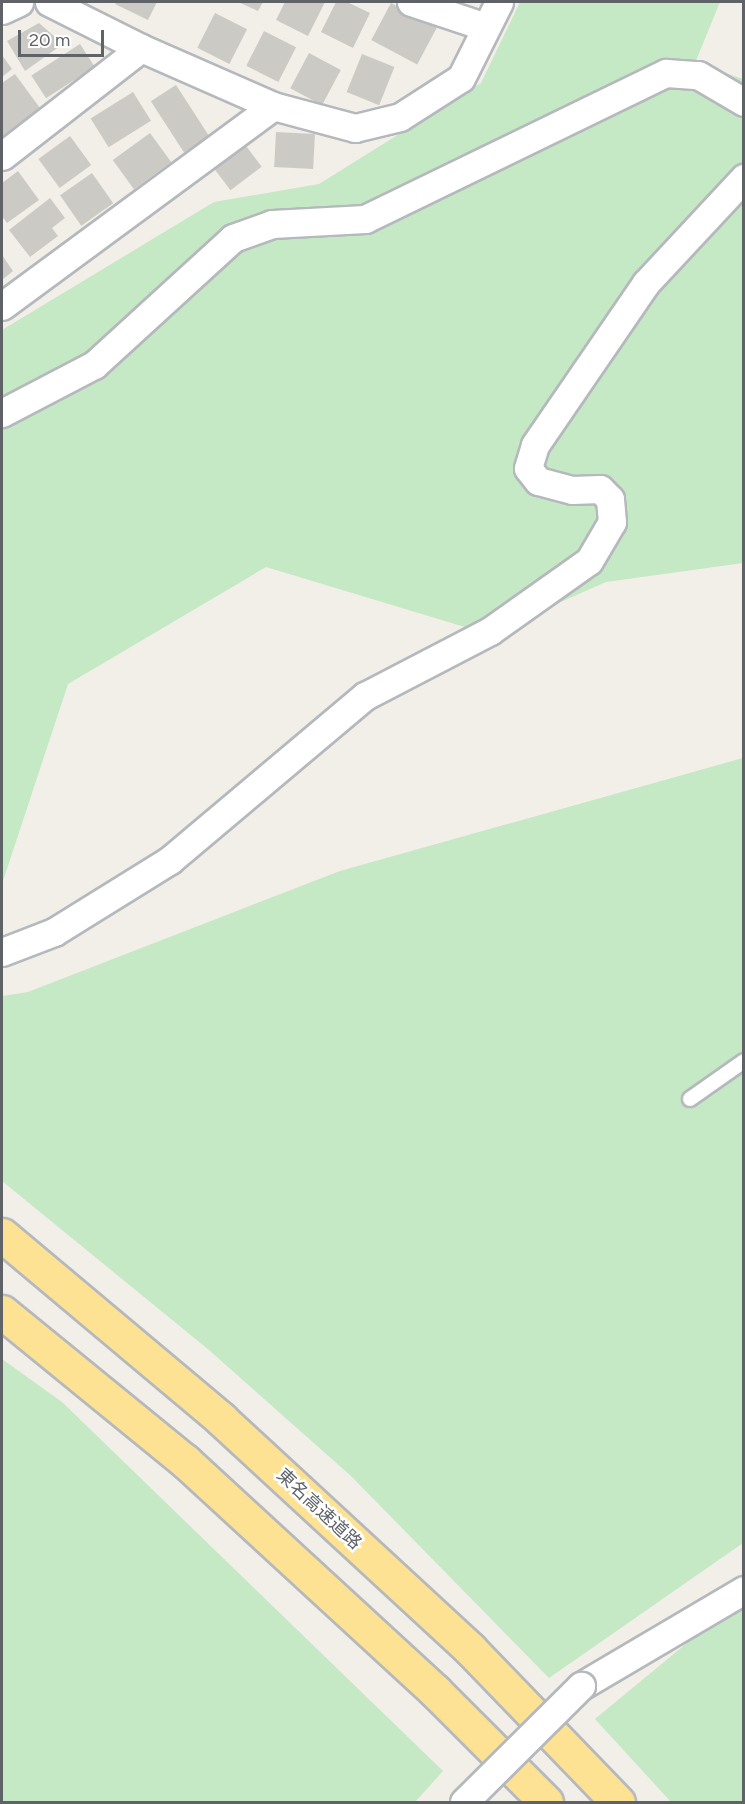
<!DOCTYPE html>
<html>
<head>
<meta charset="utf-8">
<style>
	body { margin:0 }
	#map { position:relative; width:745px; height:1804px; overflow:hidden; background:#f1efe8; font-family:Figtree,"Noto Sans JP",sans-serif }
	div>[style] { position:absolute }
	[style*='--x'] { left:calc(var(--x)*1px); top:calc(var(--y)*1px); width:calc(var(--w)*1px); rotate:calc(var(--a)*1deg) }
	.green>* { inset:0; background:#c5e8c5 }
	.building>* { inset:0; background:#cccac5; transform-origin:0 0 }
	.roads { filter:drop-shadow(2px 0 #b5b8bc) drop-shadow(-2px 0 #b5b8bc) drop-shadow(0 2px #b5b8bc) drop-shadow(0 -2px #b5b8bc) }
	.lane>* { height:14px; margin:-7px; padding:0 7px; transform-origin:7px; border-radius:7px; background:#fff }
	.street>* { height:27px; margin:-13.5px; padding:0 13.5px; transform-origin:13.5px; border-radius:13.5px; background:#fff }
	.highway>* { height:33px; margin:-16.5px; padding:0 16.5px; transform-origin:16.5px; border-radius:16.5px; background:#fde293 }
	.bridges { filter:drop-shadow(2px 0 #b5b8bc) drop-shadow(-2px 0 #b5b8bc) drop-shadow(0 2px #b5b8bc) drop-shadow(0 -2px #b5b8bc) }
	.street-bridge>* { height:27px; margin:-13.5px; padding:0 13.5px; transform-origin:13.5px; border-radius:13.5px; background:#fff }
	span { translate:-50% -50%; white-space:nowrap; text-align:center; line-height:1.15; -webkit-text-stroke:5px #fff; paint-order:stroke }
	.street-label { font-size:18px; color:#5f6368 }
	.frame { position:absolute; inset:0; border:3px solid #5f6368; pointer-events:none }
	.scale { position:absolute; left:18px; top:30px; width:86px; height:27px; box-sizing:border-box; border:3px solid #5f6368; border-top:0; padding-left:8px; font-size:18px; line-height:21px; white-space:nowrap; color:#5f6368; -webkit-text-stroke:4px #fff; paint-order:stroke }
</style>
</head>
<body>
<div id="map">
	<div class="green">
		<i style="clip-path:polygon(520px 2px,720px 2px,695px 63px,743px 79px,743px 563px,606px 582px,488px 634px,266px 567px,68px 684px,2px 884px,2px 330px,214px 202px,319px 184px,481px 83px)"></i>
		<i style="clip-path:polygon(743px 758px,743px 1543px,549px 1678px,351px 1476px,209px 1350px,2px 1181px,2px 996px,28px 992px,340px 871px)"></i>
		<i style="clip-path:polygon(2px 1359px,62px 1402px,443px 1771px,415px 1802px,2px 1802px)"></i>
		<i style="clip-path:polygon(743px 1609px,743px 1802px,671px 1802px,595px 1719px,710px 1624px)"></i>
	</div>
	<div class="building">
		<i style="clip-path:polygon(117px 2px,157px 2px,148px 20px,115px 4px)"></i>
		<i style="clip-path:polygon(238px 2px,263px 2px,258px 11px)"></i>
		<i style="clip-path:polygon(285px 2px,325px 2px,308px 36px,276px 20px)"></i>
		<i style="clip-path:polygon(336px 2px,347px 2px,370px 13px,353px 48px,321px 32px)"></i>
		<i style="left:391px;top:3px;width:52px;height:42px;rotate:28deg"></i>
		<i style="left:215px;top:13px;width:36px;height:39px;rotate:27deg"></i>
		<i style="clip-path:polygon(39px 23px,63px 44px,25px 71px,7px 41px)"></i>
		<i style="left:264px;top:31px;width:36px;height:39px;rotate:27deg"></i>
		<i style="left:80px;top:44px;width:27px;height:58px;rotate:57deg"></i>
		<i style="left:309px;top:53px;width:36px;height:40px;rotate:28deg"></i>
		<i style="left:362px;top:54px;width:35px;height:41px;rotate:22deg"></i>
		<i style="clip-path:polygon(2px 55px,12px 69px,2px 77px)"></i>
		<i style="clip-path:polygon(15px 74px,40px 108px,2px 137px,2px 83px)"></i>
		<i style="left:176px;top:85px;width:61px;height:30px;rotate:57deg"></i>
		<i style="left:133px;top:92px;width:34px;height:50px;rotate:58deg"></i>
		<i style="left:276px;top:132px;width:39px;height:35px;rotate:3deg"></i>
		<i style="left:150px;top:133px;width:36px;height:46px;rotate:54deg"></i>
		<i style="left:70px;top:136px;width:36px;height:39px;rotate:54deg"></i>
		<i style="left:240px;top:138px;width:36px;height:39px;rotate:53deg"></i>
		<i style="clip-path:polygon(18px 171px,39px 200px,7px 223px,2px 216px,2px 183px)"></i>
		<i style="left:92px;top:173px;width:37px;height:39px;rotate:55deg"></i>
		<i style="clip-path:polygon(50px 198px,65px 218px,52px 228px,58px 236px,30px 257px,9px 230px)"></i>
		<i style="clip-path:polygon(2px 255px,13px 271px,2px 280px)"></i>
	</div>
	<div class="roads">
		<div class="lane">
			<i style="--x:690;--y:1099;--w:66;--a:-35.1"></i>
		</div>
		<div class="street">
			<i style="--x:49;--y:2;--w:103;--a:26.6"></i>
			<i style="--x:141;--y:48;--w:144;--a:23.7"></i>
			<i style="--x:273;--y:106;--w:85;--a:15"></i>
			<i style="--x:355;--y:128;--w:46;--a:-13.7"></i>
			<i style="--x:400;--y:117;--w:72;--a:-32.6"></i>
			<i style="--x:461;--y:78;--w:85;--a:-63.4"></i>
			<i style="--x:411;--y:2;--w:79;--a:18.4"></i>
			<i style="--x:2;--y:10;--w:19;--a:-25"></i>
			<i style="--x:2;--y:156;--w:176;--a:-37.8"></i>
			<i style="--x:2;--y:306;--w:337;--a:-36.4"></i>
			<i style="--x:2;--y:413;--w:104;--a:-27.6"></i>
			<i style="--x:94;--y:365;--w:188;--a:-42.4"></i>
			<i style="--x:233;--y:238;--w:41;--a:-19.7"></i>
			<i style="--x:272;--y:224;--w:93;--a:-3.1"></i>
			<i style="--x:365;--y:219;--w:335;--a:-25.9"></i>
			<i style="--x:666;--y:73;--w:32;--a:4"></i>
			<i style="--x:698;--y:75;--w:53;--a:30.4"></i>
			<i style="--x:2;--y:952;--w:56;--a:-21"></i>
			<i style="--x:54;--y:932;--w:137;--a:-31.8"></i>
			<i style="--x:170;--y:860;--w:255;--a:-40.1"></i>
			<i style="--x:365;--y:696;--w:141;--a:-27.5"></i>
			<i style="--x:490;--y:631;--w:121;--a:-35.3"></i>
			<i style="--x:589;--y:561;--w:45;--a:-59.5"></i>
			<i style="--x:612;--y:522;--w:23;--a:-95"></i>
			<i style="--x:610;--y:499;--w:14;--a:-135"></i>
			<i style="--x:600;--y:489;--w:28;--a:178"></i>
			<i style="--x:572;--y:490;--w:35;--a:-165"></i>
			<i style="--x:538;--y:481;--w:16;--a:-128"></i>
			<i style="--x:528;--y:468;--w:24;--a:-73"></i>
			<i style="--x:535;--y:445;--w:196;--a:-55.6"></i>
			<i style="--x:646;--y:283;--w:144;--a:-47"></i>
			<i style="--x:581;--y:1686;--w:189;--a:-30.5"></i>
		</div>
		<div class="highway">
			<i style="--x:2;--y:1235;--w:286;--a:40"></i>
			<i style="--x:221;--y:1419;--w:339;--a:42.7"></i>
			<i style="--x:470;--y:1649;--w:213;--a:46"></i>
			<i style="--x:2;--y:1312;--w:236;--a:39.2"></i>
			<i style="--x:185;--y:1461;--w:340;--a:42.6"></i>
			<i style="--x:435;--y:1691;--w:157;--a:45"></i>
		</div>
	</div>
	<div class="bridges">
		<div class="street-bridge">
			<i style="--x:464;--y:1802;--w:165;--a:-44.8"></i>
		</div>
	</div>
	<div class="street-label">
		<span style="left:319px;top:1509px;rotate:43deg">東名高速道路</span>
	</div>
	<div class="frame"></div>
	<div class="scale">20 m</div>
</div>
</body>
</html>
